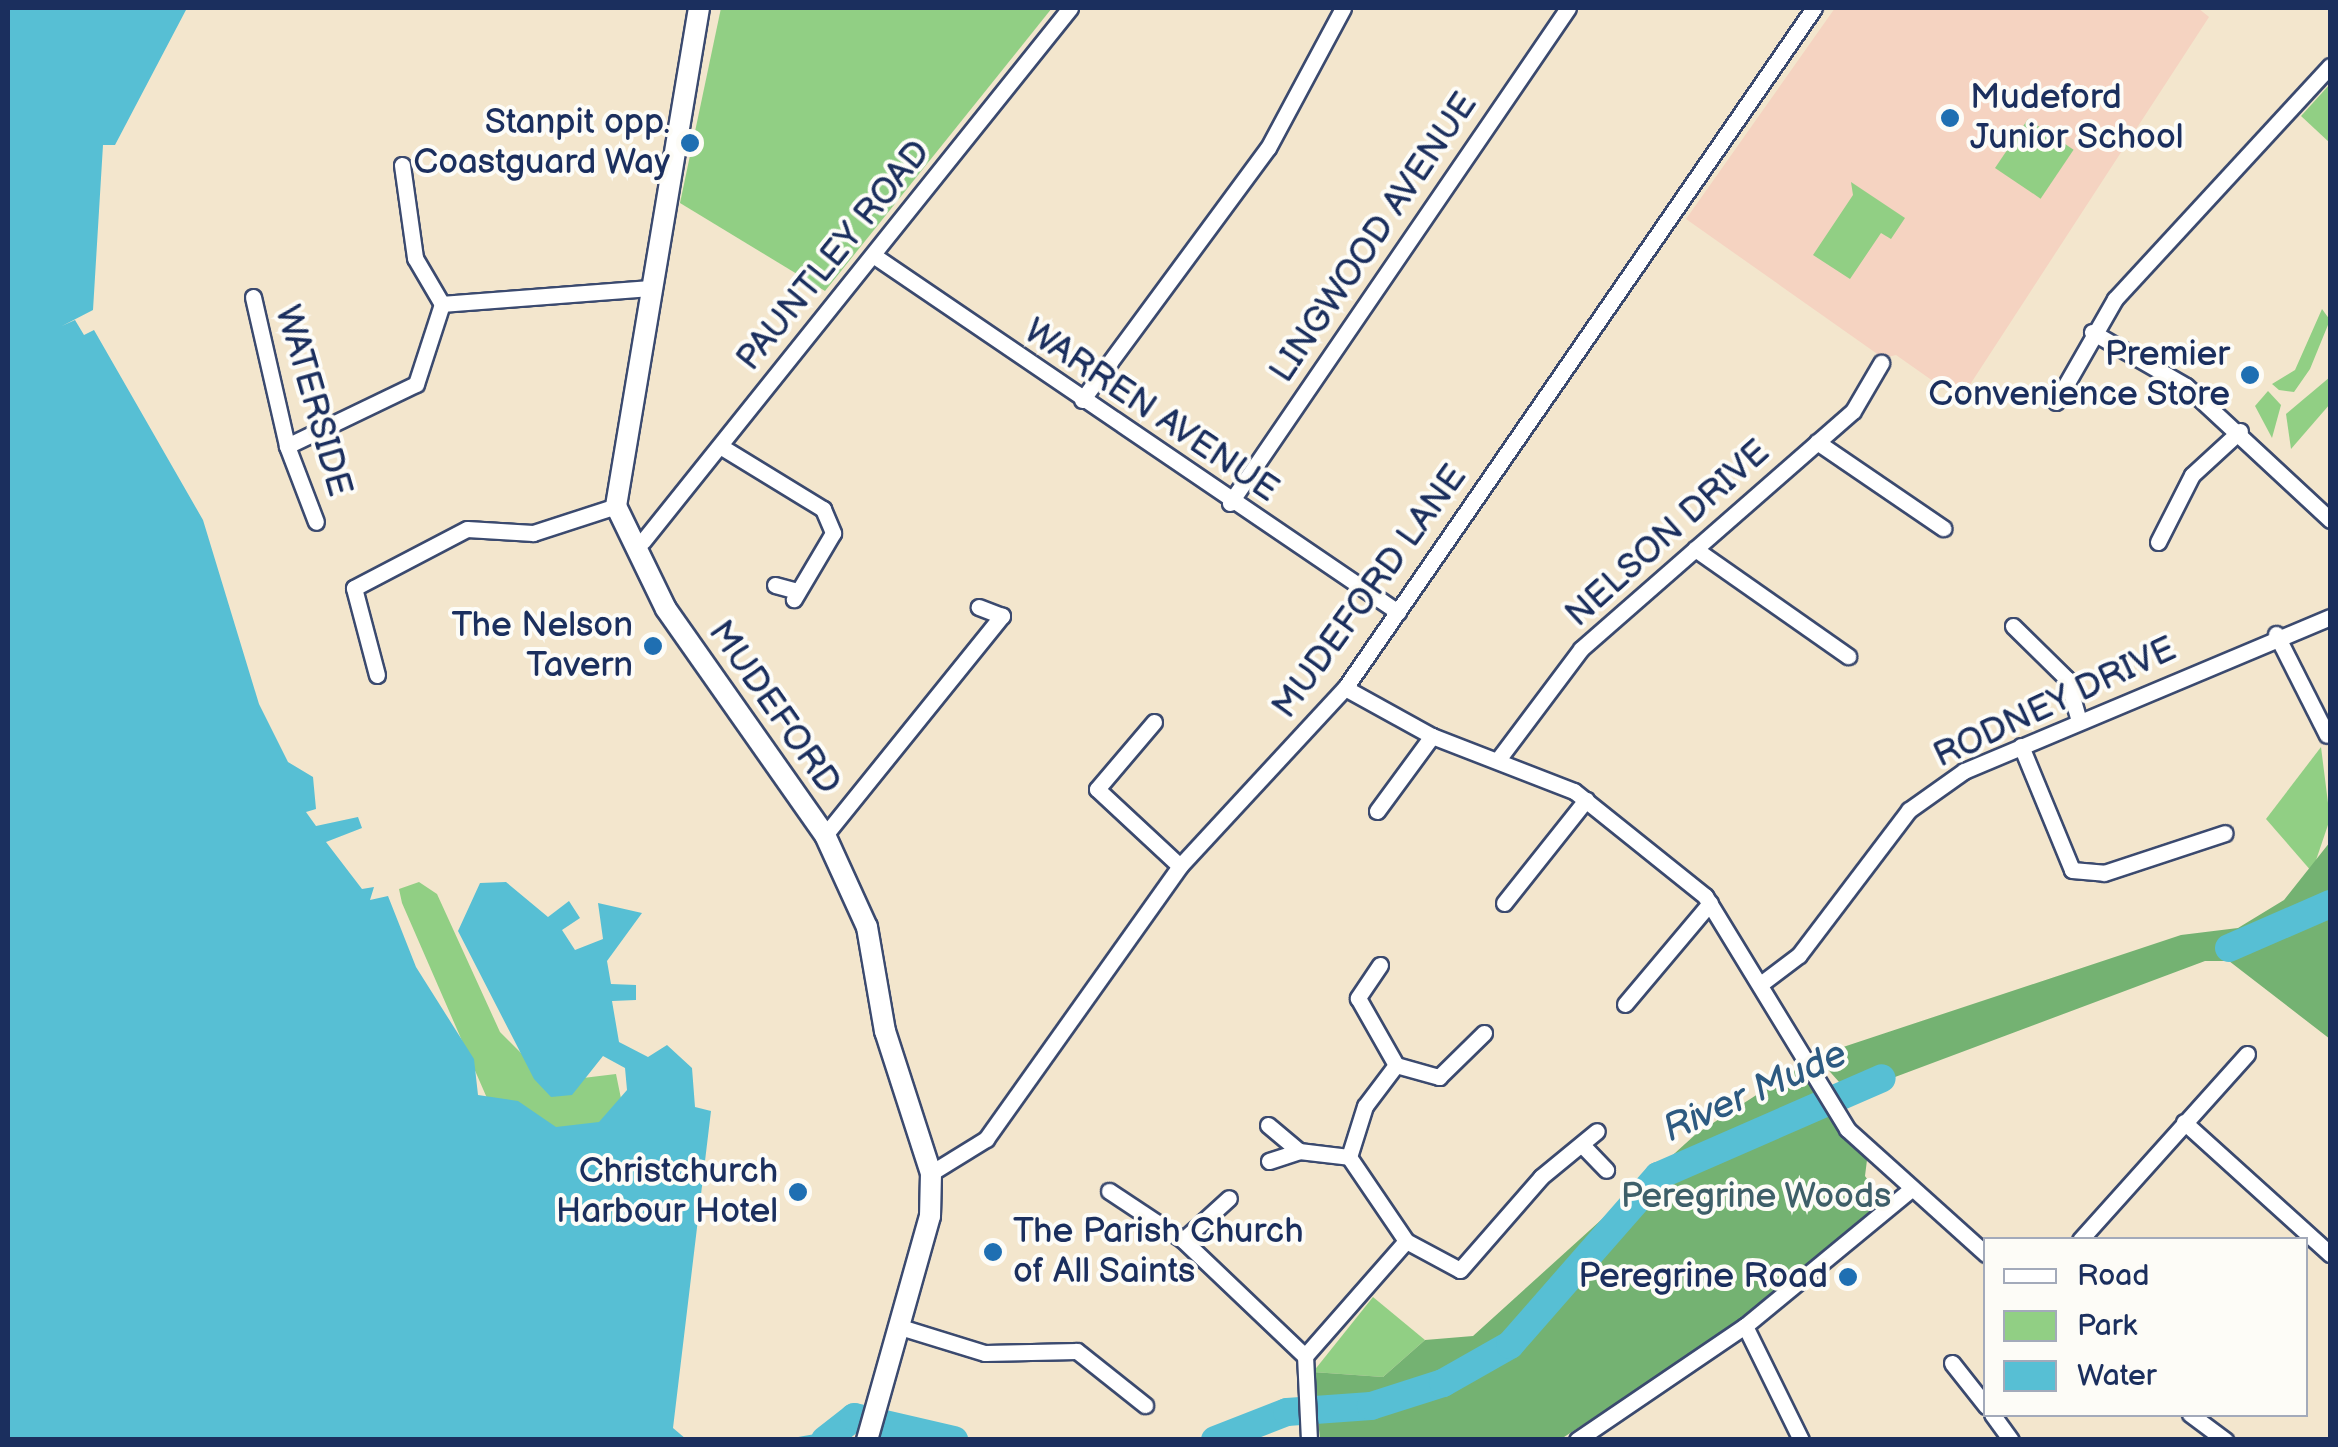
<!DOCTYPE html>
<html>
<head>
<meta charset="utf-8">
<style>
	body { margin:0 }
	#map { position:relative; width:2338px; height:1447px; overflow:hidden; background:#f3e6cd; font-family:"Balsamiq Sans",sans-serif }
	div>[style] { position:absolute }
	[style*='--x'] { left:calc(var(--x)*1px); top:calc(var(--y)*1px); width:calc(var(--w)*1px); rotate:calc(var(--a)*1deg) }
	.built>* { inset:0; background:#f5d3c1 }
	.green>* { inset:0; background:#91cf84; transform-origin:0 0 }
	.forest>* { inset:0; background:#74b272 }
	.water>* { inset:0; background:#57bfd4 }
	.river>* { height:28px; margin:-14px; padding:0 14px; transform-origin:14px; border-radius:14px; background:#57bfd4 }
	.roads { filter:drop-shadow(2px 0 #3b4a6f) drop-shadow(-2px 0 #3b4a6f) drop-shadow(0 2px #3b4a6f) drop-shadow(0 -2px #3b4a6f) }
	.minor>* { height:15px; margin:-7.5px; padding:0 7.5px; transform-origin:7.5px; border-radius:7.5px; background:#fff }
	.tertiary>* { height:20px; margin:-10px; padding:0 10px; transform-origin:10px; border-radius:10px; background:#fff }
	.dots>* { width:28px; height:28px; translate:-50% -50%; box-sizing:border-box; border:5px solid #fdfcf7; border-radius:50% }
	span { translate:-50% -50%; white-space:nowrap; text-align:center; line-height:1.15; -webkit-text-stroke:8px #fdfcf7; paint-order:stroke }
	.poi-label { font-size:35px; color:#1b2f5e }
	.left { translate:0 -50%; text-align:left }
	.right { translate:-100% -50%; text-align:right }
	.street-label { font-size:35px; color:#1b2f5e }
	.park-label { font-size:35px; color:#3e5f69 }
	.water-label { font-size:38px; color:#2d5a81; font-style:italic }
	.frame { position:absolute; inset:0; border:10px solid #1b2f5e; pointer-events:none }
	.legend { position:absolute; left:1983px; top:1237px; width:325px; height:180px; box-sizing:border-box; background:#fdfcf7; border:2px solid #a3aaba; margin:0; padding:12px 18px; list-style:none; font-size:30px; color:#1b2f5e }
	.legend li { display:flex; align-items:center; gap:20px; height:50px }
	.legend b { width:50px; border:2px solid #a3aaba }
</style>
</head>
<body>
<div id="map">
	<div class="built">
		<i style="clip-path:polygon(1835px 8px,2198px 8px,2209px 17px,1960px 400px,1896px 355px,1883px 358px,1686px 219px)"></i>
	</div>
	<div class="green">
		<i style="clip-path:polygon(721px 8px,1052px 8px,825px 291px,680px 203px)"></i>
		<i style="clip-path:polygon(2330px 84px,2330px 143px,2301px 116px)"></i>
		<i style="left:2028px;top:119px;width:55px;height:59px;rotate:34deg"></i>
		<i style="clip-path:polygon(1851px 182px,1905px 218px,1891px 239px,1881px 233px,1850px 279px,1813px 255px,1853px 195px)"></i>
		<i style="clip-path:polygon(2322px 309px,2330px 320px,2310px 369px,2294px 392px,2279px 390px,2272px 384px,2295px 370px)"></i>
		<i style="clip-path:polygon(2330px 377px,2330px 404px,2291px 449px,2286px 414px)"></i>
		<i style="clip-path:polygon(2268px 391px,2281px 405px,2272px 438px,2255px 406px)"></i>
		<i style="clip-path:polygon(2321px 747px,2330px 819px,2312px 872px,2266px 819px)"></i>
		<i style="clip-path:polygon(419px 882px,437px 894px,500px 1032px,550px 1082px,616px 1074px,625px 1118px,580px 1141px,490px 1105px,402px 903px,399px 889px)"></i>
		<i style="clip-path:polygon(1373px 1297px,1425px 1340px,1383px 1377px,1313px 1372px)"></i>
	</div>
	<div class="forest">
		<i style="clip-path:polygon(2330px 842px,2330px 1039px,2229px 961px,2205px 961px,1863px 1089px,1855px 1100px,1816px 1056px,2181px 935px,2238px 928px,2284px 900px)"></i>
		<i style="clip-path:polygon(1803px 1065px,1867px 1160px,1865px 1176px,1883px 1202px,1744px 1320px,1561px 1439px,1320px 1439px,1313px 1372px,1383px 1377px,1425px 1340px,1473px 1336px,1696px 1134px)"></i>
	</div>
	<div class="water">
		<i style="clip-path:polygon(8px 8px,187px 8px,115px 145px,103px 145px,93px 310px,62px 326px,75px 320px,84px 335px,94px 330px,203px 520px,259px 704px,288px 762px,313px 777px,316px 809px,306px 812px,316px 826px,358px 817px,362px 828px,326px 842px,362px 889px,374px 887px,370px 900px,388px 896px,416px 967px,474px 1059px,478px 1095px,518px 1101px,556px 1127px,599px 1122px,627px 1090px,625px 1068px,603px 1056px,572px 1095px,551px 1097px,534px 1079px,458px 931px,480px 883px,506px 882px,548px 917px,569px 901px,580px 918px,562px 930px,575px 950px,603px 939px,598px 903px,642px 913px,607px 961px,611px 984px,636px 985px,636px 1000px,612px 1001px,619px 1042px,648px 1057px,667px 1045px,692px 1068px,695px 1107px,711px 1111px,673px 1428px,686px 1439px,8px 1439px)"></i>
		<i style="clip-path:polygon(858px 1406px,845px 1439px,787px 1439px,832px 1431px)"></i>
	</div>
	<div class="river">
		<i style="--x:2229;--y:948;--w:110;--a:-23.5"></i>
		<i style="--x:825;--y:1440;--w:37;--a:-38"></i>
		<i style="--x:854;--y:1417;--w:103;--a:13"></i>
		<i style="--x:1215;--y:1440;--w:77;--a:-21.3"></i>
		<i style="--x:1287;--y:1412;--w:84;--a:-4.1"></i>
		<i style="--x:1371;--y:1406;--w:76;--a:-17.7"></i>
		<i style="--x:1443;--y:1383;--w:77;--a:-29.6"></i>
		<i style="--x:1510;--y:1345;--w:225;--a:-48.8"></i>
		<i style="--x:1658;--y:1176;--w:244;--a:-23.6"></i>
	</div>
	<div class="roads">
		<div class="minor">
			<i style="--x:402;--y:165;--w:94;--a:82"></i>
			<i style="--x:415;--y:258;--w:53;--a:59.6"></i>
			<i style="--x:873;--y:255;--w:635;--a:34.22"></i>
			<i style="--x:253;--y:297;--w:153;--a:77.1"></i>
			<i style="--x:287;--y:446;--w:81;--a:69.1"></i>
			<i style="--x:2092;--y:332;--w:108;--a:29.9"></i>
			<i style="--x:2186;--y:386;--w:197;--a:42.9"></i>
			<i style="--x:1082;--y:400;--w:313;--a:-53.6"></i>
			<i style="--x:1268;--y:148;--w:159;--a:-61.8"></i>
			<i style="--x:2056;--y:402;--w:119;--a:-60.2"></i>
			<i style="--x:2115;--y:299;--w:317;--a:-47.3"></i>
			<i style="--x:1817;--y:442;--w:153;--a:34.3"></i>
			<i style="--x:287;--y:446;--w:143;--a:-25.7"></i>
			<i style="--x:416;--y:384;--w:84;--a:-72"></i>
			<i style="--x:442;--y:304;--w:208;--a:-4.4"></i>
			<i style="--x:720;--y:446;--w:121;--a:31.5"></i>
			<i style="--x:823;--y:509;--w:26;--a:67"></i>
			<i style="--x:833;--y:533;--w:77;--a:120.6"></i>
			<i style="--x:1230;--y:503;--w:599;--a:-55.67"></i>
			<i style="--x:643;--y:541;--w:683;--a:-51.3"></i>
			<i style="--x:2158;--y:542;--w:75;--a:-63.1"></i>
			<i style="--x:2192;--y:475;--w:65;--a:-42.5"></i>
			<i style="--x:1695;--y:549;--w:187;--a:35"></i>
			<i style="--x:775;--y:585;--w:23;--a:15"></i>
			<i style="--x:2013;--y:626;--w:76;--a:44.5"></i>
			<i style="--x:2067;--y:679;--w:44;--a:74.1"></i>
			<i style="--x:2276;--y:634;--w:113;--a:63.2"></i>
			<i style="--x:377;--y:675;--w:90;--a:-104.8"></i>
			<i style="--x:354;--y:588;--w:127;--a:-27.6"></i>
			<i style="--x:467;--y:529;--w:66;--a:3.5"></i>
			<i style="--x:533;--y:533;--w:87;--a:-18"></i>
			<i style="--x:1345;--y:688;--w:99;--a:28.9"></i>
			<i style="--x:1432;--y:736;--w:152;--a:21.2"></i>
			<i style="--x:1574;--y:791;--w:168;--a:38.7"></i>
			<i style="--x:1705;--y:896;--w:273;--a:58.6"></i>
			<i style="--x:1847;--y:1129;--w:187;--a:42"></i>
			<i style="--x:1154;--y:722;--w:88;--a:130.4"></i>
			<i style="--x:1097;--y:789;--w:113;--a:42.9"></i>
			<i style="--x:2021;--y:746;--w:134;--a:67.6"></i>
			<i style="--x:2072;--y:870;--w:32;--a:5"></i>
			<i style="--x:2104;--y:873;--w:127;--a:-18.3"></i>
			<i style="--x:1500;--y:757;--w:135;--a:-53.1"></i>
			<i style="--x:1581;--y:649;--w:361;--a:-41.2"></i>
			<i style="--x:1853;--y:411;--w:56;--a:-59.7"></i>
			<i style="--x:1377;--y:811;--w:93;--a:-53.7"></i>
			<i style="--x:825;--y:835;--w:282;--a:-51.1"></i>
			<i style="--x:1002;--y:616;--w:25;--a:-159"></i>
			<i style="--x:1504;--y:903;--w:132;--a:-51.5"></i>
			<i style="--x:1380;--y:965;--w:40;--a:124"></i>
			<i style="--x:1358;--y:998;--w:77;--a:60.4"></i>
			<i style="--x:1396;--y:1065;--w:51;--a:127.1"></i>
			<i style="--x:1365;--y:1106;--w:53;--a:107.4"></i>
			<i style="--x:1349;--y:1157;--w:102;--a:55.8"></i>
			<i style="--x:1406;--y:1241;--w:61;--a:28.2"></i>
			<i style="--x:1460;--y:1270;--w:123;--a:-48.9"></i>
			<i style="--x:1541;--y:1177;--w:72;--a:-39.4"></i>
			<i style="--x:1762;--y:983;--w:46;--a:-37.1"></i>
			<i style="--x:1799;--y:955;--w:182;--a:-52.8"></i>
			<i style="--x:1909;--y:810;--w:67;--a:-35.3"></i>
			<i style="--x:1964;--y:771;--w:397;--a:-22.8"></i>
			<i style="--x:1625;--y:1004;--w:132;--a:-49.9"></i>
			<i style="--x:1396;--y:1065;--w:45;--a:15.6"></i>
			<i style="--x:1439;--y:1077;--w:63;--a:-44.4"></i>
			<i style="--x:2184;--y:1122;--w:197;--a:42.1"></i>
			<i style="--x:1268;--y:1125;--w:40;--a:40"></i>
			<i style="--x:1299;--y:1151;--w:50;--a:6.8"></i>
			<i style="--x:1586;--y:1149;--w:29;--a:46"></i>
			<i style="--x:1269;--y:1161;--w:32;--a:-18"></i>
			<i style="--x:931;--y:1173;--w:65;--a:-31.7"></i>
			<i style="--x:986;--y:1139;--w:335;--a:-54.6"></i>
			<i style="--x:1180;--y:866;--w:243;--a:-47.2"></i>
			<i style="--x:1345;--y:688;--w:826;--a:-55.41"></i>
			<i style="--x:1109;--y:1191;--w:89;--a:33.5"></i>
			<i style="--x:1183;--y:1240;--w:168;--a:43.6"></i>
			<i style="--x:1183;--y:1240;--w:62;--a:-42.4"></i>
			<i style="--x:2080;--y:1240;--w:250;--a:-48.1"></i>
			<i style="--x:897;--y:1326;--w:92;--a:17.1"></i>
			<i style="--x:985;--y:1353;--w:92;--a:-1.2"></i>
			<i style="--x:1077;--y:1351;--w:87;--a:38.5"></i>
			<i style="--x:1745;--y:1326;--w:127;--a:63.8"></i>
			<i style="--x:1952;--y:1363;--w:55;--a:51.7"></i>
			<i style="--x:1992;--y:1414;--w:32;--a:54"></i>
			<i style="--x:2190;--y:1414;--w:44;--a:36.6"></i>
			<i style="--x:1309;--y:1440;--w:84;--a:-92.7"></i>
			<i style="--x:1305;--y:1356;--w:153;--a:-48.7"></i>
			<i style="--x:1577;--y:1440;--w:203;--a:-34.2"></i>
			<i style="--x:1745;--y:1326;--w:215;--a:-39.5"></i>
		</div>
		<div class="tertiary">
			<i style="--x:699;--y:8;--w:505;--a:99.46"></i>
			<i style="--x:616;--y:506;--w:114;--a:64.1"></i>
			<i style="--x:666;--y:609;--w:276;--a:54.9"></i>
			<i style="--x:825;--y:835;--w:101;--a:65.5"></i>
			<i style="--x:867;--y:927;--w:106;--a:80.2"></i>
			<i style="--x:885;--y:1031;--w:149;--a:72.1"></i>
			<i style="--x:931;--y:1173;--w:43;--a:91.3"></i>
			<i style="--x:930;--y:1216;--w:233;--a:105.7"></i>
		</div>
	</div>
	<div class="dots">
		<i style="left:1950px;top:118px;background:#1f6fb2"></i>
		<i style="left:690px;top:143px;background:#1f6fb2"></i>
		<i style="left:2250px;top:375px;background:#1f6fb2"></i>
		<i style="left:653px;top:646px;background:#1f6fb2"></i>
		<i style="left:798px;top:1192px;background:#1f6fb2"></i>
		<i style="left:993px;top:1252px;background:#1f6fb2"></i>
		<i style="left:1848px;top:1277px;background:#1f6fb2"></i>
	</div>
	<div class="poi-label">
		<span class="left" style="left:1970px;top:118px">Mudeford<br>Junior School</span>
		<span class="right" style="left:670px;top:143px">Stanpit opp.<br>Coastguard Way</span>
		<span class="right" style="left:2230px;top:375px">Premier<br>Convenience Store</span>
		<span class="right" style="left:633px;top:646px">The Nelson<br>Tavern</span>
		<span class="right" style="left:778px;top:1192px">Christchurch<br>Harbour Hotel</span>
		<span class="left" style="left:1013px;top:1252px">The Parish Church<br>of All Saints</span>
		<span class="right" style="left:1828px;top:1277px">Peregrine Road</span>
	</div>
	<div class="street-label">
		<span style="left:1374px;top:238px;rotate:-56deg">LINGWOOD AVENUE</span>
		<span style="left:834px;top:256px;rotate:-51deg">PAUNTLEY ROAD</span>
		<span style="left:313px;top:401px;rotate:74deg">WATERSIDE</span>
		<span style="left:1151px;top:411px;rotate:34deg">WARREN AVENUE</span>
		<span style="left:1668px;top:534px;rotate:-42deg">NELSON DRIVE</span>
		<span style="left:1370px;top:592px;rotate:-54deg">MUDEFORD LANE</span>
		<span style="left:2055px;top:703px;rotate:-25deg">RODNEY DRIVE</span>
		<span style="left:774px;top:708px;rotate:55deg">MUDEFORD</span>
	</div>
	<div class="park-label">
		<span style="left:1756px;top:1197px">Peregrine Woods</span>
	</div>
	<div class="water-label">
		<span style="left:1755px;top:1092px;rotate:-24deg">River Mude</span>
	</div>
	<div class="frame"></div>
	<ul class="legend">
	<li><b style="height:12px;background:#fff"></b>Road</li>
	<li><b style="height:28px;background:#91cf84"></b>Park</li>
	<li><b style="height:28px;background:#57bfd4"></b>Water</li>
	</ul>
</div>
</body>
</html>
